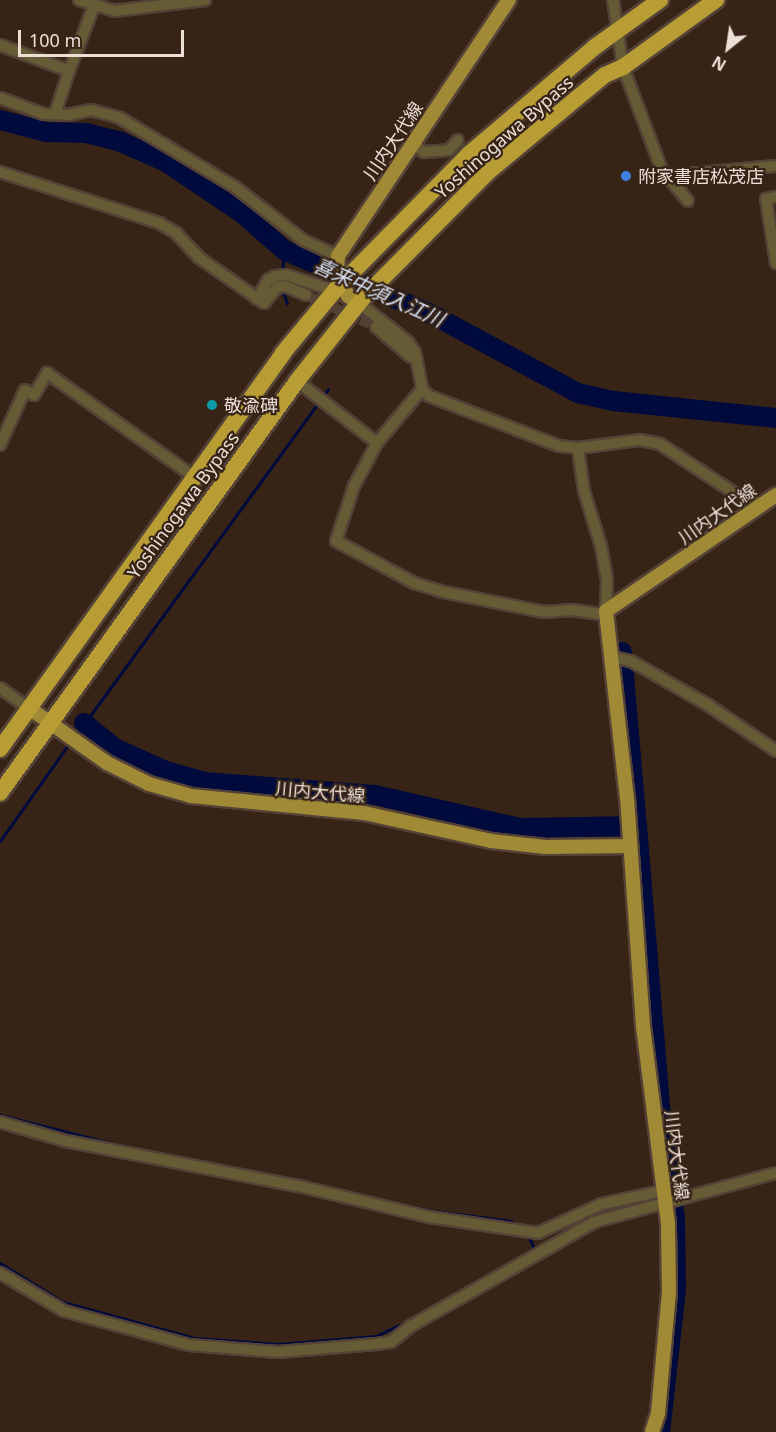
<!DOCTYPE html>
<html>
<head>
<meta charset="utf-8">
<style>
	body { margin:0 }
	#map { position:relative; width:776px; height:1432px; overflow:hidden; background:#372417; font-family:"Noto Sans","Noto Sans JP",sans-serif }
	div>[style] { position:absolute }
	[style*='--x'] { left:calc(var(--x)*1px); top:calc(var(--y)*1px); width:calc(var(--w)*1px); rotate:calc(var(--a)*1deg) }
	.stream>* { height:3px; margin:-1.5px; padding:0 1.5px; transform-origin:1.5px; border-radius:1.5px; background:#000a3d }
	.river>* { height:20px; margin:-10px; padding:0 10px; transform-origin:10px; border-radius:10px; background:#000a3d }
	.minor-tunnel>* { height:10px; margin-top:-5px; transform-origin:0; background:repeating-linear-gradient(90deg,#524034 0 10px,transparent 0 15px) }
	.roads { filter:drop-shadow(2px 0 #544236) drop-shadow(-2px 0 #544236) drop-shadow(0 2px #544236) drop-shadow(0 -2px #544236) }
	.minor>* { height:10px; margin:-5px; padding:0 5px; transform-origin:5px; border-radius:5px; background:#655b35 }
	.major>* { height:14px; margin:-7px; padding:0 7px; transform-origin:7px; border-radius:7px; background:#a08a36 }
	.highway>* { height:16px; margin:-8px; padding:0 8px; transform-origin:8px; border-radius:8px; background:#b79d34 }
	.dots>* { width:16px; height:16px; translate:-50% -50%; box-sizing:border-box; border:3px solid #372417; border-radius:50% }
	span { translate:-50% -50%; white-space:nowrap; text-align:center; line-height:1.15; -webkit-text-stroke:4.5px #372417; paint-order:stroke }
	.street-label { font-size:18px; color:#ecdfd6 }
	.poi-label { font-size:18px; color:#ecdfd6 }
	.left { translate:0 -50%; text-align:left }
	.water-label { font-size:20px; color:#d6e2f6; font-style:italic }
	.north { position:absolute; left:698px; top:18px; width:60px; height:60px; -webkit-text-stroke:4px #372417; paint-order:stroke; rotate:210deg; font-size:16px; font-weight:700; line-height:24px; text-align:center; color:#ecdfd6 }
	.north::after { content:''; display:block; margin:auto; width:21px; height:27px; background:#ecdfd6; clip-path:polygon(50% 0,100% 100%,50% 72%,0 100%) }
	.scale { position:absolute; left:18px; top:30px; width:166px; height:27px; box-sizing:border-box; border:3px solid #ecdfd6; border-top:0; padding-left:8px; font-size:18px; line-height:21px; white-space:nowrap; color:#ecdfd6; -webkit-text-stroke:4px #372417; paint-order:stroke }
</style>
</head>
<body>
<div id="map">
	<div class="stream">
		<i style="--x:282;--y:273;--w:23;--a:-85"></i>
		<i style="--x:282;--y:288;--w:16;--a:72"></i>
		<i style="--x:76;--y:735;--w:428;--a:-53.9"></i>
		<i style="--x:0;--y:841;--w:121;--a:-54.7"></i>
		<i style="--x:0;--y:1115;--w:119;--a:14.2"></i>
		<i style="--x:115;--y:1144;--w:319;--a:11.9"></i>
		<i style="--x:427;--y:1210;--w:84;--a:7.5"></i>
		<i style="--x:510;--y:1221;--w:17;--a:25"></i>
		<i style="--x:527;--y:1234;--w:16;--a:63"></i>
		<i style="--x:0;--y:1263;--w:74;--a:31.8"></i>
		<i style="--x:63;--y:1302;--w:137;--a:15.3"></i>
		<i style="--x:195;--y:1338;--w:83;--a:4.1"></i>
		<i style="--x:278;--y:1344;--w:98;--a:-4.7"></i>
		<i style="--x:376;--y:1336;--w:60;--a:-25.7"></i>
		<i style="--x:475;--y:1284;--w:146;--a:-30.1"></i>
		<i style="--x:601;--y:1211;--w:57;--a:-14.3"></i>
	</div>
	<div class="river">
		<i style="--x:0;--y:120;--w:48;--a:14.6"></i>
		<i style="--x:46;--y:132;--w:40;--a:1.4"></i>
		<i style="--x:86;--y:133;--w:36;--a:14"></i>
		<i style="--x:121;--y:142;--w:49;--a:24"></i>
		<i style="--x:166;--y:162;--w:93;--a:34"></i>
		<i style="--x:243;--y:214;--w:55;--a:41.3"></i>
		<i style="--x:284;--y:250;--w:163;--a:23.6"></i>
		<i style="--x:433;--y:315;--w:165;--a:28.3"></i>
		<i style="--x:578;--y:393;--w:37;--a:13"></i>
		<i style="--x:614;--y:401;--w:163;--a:6"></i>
		<i style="--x:622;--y:652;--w:175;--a:85.1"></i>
		<i style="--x:84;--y:723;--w:40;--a:39"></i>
		<i style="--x:115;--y:748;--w:56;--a:24.3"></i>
		<i style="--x:166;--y:771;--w:41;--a:15.8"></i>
		<i style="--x:205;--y:782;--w:170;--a:4.4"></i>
		<i style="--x:375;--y:795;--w:149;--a:12.8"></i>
		<i style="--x:520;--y:828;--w:117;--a:-1"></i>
		<i style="--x:637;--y:826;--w:308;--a:85.3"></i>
		<i style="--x:662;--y:1133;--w:86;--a:81.3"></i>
		<i style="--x:675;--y:1218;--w:72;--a:89.2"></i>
		<i style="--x:676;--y:1290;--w:143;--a:96.4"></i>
	</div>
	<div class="minor-tunnel">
		<i style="--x:306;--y:295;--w:77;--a:24.6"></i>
	</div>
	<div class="roads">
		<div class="minor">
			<i style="--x:79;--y:0;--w:37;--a:17"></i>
			<i style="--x:114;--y:11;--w:92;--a:-6.9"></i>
			<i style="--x:613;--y:0;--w:68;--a:81.5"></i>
			<i style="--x:623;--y:67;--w:110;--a:69.3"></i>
			<i style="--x:662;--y:170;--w:40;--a:50"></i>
			<i style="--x:0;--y:45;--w:74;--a:20.6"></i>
			<i style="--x:69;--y:71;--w:70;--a:-69"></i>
			<i style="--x:0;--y:98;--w:47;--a:20"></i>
			<i style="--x:44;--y:114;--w:24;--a:2"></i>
			<i style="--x:68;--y:115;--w:24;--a:-12"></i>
			<i style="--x:91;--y:110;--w:30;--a:15"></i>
			<i style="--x:120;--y:118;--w:134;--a:31"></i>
			<i style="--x:235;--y:187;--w:86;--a:37.9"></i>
			<i style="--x:303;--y:240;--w:38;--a:25"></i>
			<i style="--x:55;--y:114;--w:45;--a:-72"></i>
			<i style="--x:413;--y:144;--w:14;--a:36"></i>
			<i style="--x:424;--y:152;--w:14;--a:-4"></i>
			<i style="--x:438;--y:151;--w:11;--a:-5"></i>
			<i style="--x:449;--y:150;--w:13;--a:-48"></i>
			<i style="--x:0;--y:172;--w:167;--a:17.8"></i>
			<i style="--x:159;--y:223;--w:20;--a:30"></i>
			<i style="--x:176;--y:233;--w:33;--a:47"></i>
			<i style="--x:198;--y:257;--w:80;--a:34.9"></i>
			<i style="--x:264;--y:303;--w:21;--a:-51"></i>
			<i style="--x:277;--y:287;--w:8;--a:-7"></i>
			<i style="--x:285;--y:286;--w:23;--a:23"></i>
			<i style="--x:673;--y:183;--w:17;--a:-31"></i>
			<i style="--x:688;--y:174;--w:88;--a:-5.2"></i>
			<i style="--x:776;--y:197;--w:10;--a:169"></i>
			<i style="--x:766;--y:199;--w:65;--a:81.1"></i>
			<i style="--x:257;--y:299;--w:22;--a:-60"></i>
			<i style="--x:268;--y:280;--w:8;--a:-30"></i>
			<i style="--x:275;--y:276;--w:11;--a:-5"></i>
			<i style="--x:286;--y:275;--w:55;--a:18.1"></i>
			<i style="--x:359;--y:303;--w:63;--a:38.5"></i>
			<i style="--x:408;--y:342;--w:12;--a:55"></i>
			<i style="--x:415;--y:352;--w:38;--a:79"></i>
			<i style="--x:422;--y:389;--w:10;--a:45"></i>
			<i style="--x:429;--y:396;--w:139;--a:21"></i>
			<i style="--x:559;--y:446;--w:19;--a:6"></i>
			<i style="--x:578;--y:448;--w:63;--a:-7.4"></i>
			<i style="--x:640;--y:440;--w:20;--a:11"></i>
			<i style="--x:660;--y:444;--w:102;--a:33.4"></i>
			<i style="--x:745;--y:500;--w:18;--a:9"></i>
			<i style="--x:376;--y:327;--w:46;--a:40.6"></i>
			<i style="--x:297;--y:381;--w:101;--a:37.8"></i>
			<i style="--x:377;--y:443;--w:70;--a:-50.2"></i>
			<i style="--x:377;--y:443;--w:49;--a:118.1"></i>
			<i style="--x:354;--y:486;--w:58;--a:108.1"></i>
			<i style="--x:336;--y:541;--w:89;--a:28.3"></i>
			<i style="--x:414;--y:583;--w:31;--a:17"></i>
			<i style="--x:444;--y:592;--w:102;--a:11.3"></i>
			<i style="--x:544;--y:612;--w:28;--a:-4"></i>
			<i style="--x:572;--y:610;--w:34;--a:8"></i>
			<i style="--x:0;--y:445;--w:60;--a:-65.6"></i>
			<i style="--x:25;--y:390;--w:10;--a:29"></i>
			<i style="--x:34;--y:395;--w:26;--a:-59"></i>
			<i style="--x:47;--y:373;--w:182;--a:35.2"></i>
			<i style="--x:578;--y:448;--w:43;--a:82.1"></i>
			<i style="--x:584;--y:491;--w:58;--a:72.8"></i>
			<i style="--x:601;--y:546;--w:35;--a:80"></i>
			<i style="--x:607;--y:580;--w:31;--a:92"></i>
			<i style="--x:613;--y:657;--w:18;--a:13"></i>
			<i style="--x:631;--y:661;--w:89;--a:29.7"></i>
			<i style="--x:708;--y:705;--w:82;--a:34.1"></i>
			<i style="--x:0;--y:688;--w:35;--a:35"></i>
			<i style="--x:0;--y:1122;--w:69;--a:16.1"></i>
			<i style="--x:66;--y:1141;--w:241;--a:11"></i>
			<i style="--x:303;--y:1187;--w:130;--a:13.4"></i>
			<i style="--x:429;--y:1217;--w:110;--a:8.4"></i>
			<i style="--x:538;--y:1233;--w:70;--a:-24.4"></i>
			<i style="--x:602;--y:1204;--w:61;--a:-12.2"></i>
			<i style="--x:0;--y:1273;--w:74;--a:30.7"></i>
			<i style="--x:64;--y:1311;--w:130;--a:15.2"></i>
			<i style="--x:189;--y:1345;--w:89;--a:4.5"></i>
			<i style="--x:278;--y:1352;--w:99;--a:-4.6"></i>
			<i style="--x:377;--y:1344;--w:14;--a:-8"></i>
			<i style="--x:391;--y:1342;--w:26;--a:-39"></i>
			<i style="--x:411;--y:1326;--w:210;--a:-29.6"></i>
			<i style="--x:594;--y:1222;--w:188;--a:-15.1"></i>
		</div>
		<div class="major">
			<i style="--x:359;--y:303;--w:13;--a:-148"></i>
			<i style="--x:348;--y:296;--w:15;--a:-113"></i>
			<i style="--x:342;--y:282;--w:12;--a:-114"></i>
			<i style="--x:337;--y:271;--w:15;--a:-86"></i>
			<i style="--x:338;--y:256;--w:308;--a:-56.3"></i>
			<i style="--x:29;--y:708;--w:95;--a:35.2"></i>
			<i style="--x:107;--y:763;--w:47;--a:26.6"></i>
			<i style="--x:149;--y:784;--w:44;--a:15.9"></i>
			<i style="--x:191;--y:796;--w:174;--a:5.6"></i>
			<i style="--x:364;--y:813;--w:130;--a:12.4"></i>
			<i style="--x:491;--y:841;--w:55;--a:6.2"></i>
			<i style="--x:546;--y:847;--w:84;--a:-0.7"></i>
			<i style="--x:652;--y:1432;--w:20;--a:-72"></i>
			<i style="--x:658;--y:1413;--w:122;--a:-84.8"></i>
			<i style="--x:669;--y:1291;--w:67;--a:-90.9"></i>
			<i style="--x:668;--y:1224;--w:200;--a:-97.2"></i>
			<i style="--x:643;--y:1026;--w:228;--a:-94"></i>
			<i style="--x:627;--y:799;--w:189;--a:-96.4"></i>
			<i style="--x:606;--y:611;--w:206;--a:-34.3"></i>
		</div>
		<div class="highway">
			<i style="--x:0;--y:749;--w:487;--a:-54.4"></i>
			<i style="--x:283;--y:353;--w:85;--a:-50.3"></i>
			<i style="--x:337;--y:288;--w:188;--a:-45.4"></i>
			<i style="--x:469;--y:154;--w:167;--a:-40.4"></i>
			<i style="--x:596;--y:46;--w:79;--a:-35.7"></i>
			<i style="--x:0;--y:793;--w:508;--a:-54.21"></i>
			<i style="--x:297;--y:381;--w:105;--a:-51.6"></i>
			<i style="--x:362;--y:299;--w:179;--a:-45.2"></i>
			<i style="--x:488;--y:172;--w:152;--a:-39.7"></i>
			<i style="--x:605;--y:75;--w:20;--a:-24"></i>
			<i style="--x:623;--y:67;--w:115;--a:-35.8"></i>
		</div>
	</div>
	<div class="dots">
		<i style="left:626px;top:176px;background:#3f7fe0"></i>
		<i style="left:212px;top:405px;background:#0f9aa8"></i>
	</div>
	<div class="street-label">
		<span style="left:504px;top:137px;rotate:-41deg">Yoshinogawa Bypass</span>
		<span style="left:393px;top:141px;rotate:-56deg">川内大代線</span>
		<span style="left:183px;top:505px;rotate:-54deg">Yoshinogawa Bypass</span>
		<span style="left:717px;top:514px;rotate:-35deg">川内大代線</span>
		<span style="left:320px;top:792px;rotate:5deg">川内大代線</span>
		<span style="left:677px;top:1155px;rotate:83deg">川内大代線</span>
	</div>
	<div class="poi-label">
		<span class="left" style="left:638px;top:176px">附家書店松茂店</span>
		<span class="left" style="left:224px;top:405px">敬渝碑</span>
	</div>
	<div class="water-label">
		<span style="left:379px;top:292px;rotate:24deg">喜来中須入江川</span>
	</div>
	<div class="north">N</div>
	<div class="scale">100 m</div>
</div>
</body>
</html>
